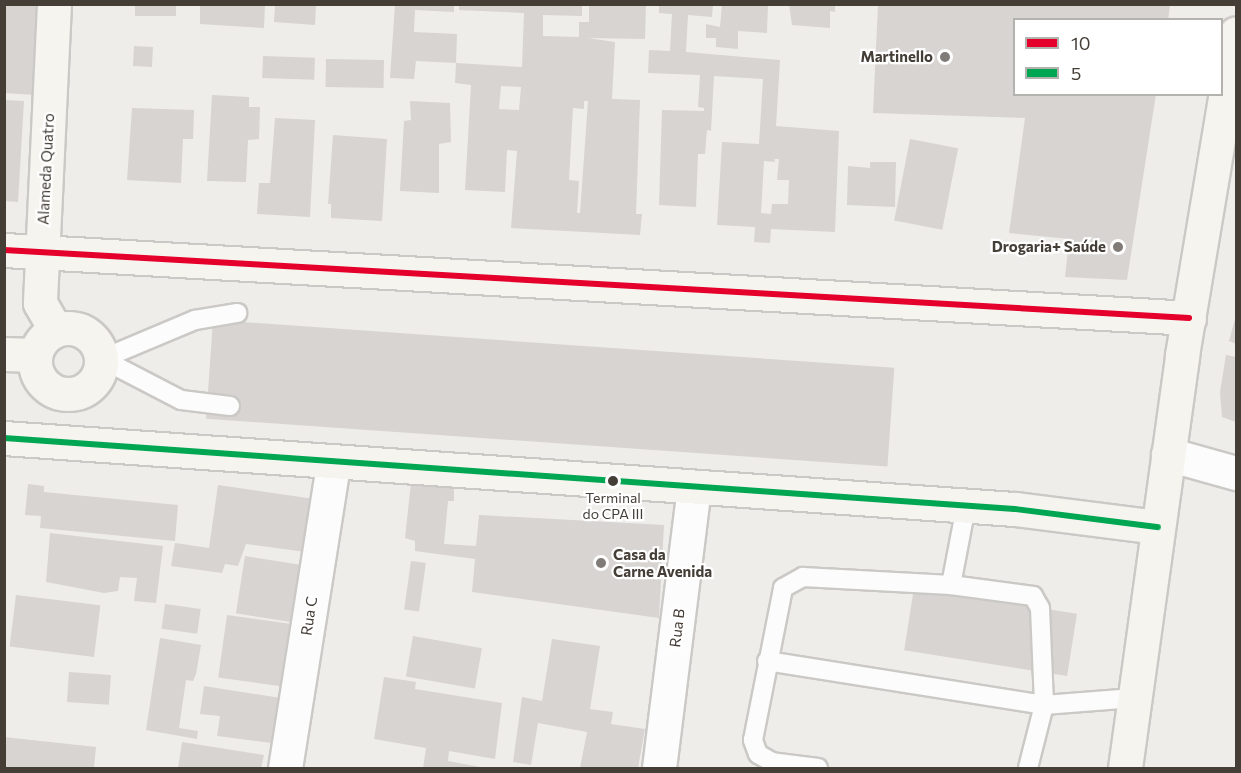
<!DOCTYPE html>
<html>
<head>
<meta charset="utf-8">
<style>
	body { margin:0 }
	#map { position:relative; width:1241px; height:773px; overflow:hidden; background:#efedea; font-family:Commissioner,sans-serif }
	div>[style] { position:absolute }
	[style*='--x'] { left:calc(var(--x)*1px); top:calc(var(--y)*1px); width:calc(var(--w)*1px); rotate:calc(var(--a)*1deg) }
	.building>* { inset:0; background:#d7d4d1; transform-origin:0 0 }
	.roads { filter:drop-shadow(2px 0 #cbc9c6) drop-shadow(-2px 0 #cbc9c6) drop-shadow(0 2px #cbc9c6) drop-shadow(0 -2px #cbc9c6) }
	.lane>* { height:18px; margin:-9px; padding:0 9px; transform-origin:9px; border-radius:9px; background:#fdfcfc }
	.street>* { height:33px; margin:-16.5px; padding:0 16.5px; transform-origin:16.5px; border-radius:16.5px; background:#fdfcfc }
	.secondary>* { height:33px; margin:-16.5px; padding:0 16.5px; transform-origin:16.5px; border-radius:16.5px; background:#f6f4ef }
	.secondary>.ring { margin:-16.5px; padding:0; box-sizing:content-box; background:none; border:33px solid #f6f4ef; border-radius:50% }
	.bus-1>* { height:6px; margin:-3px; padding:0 3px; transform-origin:3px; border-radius:3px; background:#e4002b }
	.bus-2>* { height:6px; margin:-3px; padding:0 3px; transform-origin:3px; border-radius:3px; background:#00a651 }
	.dots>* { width:16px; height:16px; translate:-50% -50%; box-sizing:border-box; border:3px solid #fff; border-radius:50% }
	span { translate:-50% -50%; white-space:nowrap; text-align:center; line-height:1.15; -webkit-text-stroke:4.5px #fff; paint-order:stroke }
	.bus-label { font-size:14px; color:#443e37 }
	.poi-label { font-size:15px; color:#443e37; font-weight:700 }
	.right { translate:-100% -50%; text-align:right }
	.left { translate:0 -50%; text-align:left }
	.street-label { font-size:15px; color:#443e37 }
	.frame { position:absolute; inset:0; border:6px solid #443e37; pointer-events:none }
	.legend { position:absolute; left:1013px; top:18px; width:210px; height:78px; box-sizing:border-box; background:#fff; border:2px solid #b4b2af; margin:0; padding:8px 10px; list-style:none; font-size:18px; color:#443e37 }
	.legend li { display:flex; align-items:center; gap:12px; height:30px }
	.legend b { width:30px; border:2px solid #b4b2af }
</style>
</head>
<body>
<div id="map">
	<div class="building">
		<i style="clip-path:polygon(4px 4px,39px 4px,34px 95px,4px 93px)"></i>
		<i style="left:135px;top:4px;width:41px;height:12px"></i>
		<i style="clip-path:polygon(200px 4px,265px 4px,264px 28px,200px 24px)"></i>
		<i style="clip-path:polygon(395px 4px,454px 4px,454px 12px,415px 10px,414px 32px,457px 34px,456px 63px,416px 61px,414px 79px,390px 78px)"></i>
		<i style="clip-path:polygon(evenodd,459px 4px,582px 4px,582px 16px,543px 15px,543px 36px,579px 37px,579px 22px,589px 22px,589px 4px,646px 4px,645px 39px,588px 38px,615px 42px,612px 99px,640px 100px,636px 214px,642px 214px,640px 235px,511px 228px,517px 151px,507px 150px,505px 192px,465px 190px,471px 85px,455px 83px,456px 63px,522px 67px,524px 13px,459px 10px,459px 4px,501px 86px,521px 87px,519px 110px,499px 109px,501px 86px,459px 4px,584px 101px,588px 101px,580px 213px,577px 213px,579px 181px,569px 180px,573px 108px,584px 109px,584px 101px)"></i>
		<i style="clip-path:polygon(evenodd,659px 4px,713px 4px,712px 17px,688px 15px,686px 52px,780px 60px,776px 126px,839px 131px,835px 232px,771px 229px,770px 243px,754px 242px,755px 227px,717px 225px,722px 142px,759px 144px,763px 79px,714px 76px,711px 131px,707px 130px,705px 154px,698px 154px,696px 207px,659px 205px,662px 110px,704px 111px,704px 108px,698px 107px,700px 75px,648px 73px,649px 50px,670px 51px,672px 14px,659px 13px,659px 4px,774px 159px,779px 159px,777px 180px,789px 180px,788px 204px,772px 204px,771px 214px,761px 213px,764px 161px,775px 162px,774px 159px)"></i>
		<i style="clip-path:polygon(722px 4px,768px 4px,767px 33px,738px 31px,738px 49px,716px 47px,716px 38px,706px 38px,706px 24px,720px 27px)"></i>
		<i style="clip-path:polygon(789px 4px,835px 4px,835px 12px,830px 11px,830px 28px,792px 25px)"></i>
		<i style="clip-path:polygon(275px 5px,316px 5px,315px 25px,274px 22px)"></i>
		<i style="clip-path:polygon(878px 5px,1170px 5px,1168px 20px,1014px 20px,1014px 94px,1156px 94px,1127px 280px,1065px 277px,1069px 239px,1009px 233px,1025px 118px,873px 113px)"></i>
		<i style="left:134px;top:46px;width:19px;height:20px;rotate:3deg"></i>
		<i style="left:263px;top:56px;width:52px;height:22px;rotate:2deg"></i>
		<i style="left:326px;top:59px;width:58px;height:28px;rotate:1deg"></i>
		<i style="clip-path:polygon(212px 95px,249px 97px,249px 107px,260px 107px,259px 139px,248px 140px,246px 182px,207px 181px)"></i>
		<i style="clip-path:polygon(4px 100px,24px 101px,18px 202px,4px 201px)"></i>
		<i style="clip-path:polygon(410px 101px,450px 103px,451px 142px,439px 144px,439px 193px,400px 191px,404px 121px,411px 120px)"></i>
		<i style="clip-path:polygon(132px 108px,194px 110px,193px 139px,183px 139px,181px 183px,127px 180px)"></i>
		<i style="clip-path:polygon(275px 118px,315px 120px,310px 217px,257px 214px,259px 183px,270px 183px)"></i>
		<i style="clip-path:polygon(333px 135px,387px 139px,382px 221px,331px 218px,331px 204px,328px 204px)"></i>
		<i style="left:910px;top:139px;width:49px;height:83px;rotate:11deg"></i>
		<i style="clip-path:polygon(870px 162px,896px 162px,895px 207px,847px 205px,848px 166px,870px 168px)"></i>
		<i style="clip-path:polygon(1236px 315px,1236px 344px,1229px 341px)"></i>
		<i style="left:213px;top:320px;width:683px;height:99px;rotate:4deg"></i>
		<i style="clip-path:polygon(1226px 355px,1236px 357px,1236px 422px,1222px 417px,1220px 392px)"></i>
		<i style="clip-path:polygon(411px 483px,454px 486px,454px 501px,448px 501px,444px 544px,476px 546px,479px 515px,664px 525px,659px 618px,472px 592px,475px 559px,415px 551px,415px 541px,405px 538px)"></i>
		<i style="clip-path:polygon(28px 484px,44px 486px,44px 492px,178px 505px,175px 541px,40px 528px,41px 516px,25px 515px)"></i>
		<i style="clip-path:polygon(218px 485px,321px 500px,313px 553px,246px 544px,238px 566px,225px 564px,222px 573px,171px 566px,175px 543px,209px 548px)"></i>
		<i style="clip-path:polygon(50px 533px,163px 546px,156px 603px,134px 601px,137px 578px,120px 577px,118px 591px,104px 593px,46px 582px)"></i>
		<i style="left:245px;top:556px;width:72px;height:58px;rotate:9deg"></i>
		<i style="left:411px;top:561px;width:15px;height:49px;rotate:8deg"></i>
		<i style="left:914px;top:588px;width:165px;height:63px;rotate:9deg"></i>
		<i style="left:16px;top:595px;width:85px;height:52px;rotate:7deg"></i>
		<i style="left:165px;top:604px;width:36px;height:25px;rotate:8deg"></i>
		<i style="left:227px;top:615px;width:99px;height:63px;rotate:8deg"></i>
		<i style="left:413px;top:636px;width:70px;height:41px;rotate:10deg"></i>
		<i style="clip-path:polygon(160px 638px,201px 645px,196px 674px,193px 681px,186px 680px,179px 728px,198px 731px,197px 739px,146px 730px)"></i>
		<i style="clip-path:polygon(552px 639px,600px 646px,590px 709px,613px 712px,611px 724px,645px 729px,638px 768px,580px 768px,587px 732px,538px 723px,531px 765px,513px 762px,522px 697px,542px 701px)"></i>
		<i style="left:69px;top:672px;width:42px;height:30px;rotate:4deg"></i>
		<i style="clip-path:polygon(384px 677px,416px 682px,415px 689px,502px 703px,495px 759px,449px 751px,448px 761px,486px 768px,423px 768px,426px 748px,374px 739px)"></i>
		<i style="clip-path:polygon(204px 686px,287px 699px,281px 744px,217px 736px,220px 716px,200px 714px)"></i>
		<i style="clip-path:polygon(4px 737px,96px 747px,94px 768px,4px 768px)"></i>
		<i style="clip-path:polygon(182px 742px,264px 755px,261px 768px,178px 768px)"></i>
	</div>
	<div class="roads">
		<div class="lane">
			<i style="--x:230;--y:406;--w:49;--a:-173"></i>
			<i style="--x:181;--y:400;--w:89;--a:-152.6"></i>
			<i style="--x:102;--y:359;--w:101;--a:-22.8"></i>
			<i style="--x:195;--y:320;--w:43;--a:-9.5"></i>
			<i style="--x:951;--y:585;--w:80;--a:-79.2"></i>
			<i style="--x:767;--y:661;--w:280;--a:9"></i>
			<i style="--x:1044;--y:705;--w:90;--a:-4.4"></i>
			<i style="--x:818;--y:768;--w:46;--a:-172.6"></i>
			<i style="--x:772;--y:762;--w:16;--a:-150"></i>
			<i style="--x:758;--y:754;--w:15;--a:-110"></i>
			<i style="--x:753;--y:740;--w:155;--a:-78.8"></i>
			<i style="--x:783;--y:588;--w:23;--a:-29"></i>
			<i style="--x:803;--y:577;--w:148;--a:3.1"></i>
			<i style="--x:951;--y:585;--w:83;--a:7.6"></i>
			<i style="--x:1033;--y:596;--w:14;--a:60"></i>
			<i style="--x:1040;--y:608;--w:97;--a:87.6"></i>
			<i style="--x:1044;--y:705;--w:65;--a:104.3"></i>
		</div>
		<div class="street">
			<i style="--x:1168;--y:454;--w:71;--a:15.6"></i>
			<i style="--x:285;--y:768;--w:308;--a:-81"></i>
			<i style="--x:659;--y:768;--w:283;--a:-82.9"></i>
		</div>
		<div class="secondary">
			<i style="--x:54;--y:4;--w:299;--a:92.7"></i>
			<i style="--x:40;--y:303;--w:30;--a:60"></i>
			<i style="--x:4;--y:250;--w:1187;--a:3.28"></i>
			<i class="ring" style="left:35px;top:328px;width:33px;height:33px"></i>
			<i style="--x:4;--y:354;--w:31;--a:2"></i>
			<i style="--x:4;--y:438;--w:1013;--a:4.02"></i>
			<i style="--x:1015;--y:509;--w:144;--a:7.2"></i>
			<i style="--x:1125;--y:768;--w:417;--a:-82.1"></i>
			<i style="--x:1182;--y:355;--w:326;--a:-80.5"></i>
		</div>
	</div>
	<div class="bus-1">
		<i style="--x:4;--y:250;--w:1187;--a:3.28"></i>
	</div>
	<div class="bus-2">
		<i style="--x:4;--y:438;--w:1013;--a:4.02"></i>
		<i style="--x:1015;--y:509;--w:144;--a:7.2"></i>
	</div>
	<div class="dots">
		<i style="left:945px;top:57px;background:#807b76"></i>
		<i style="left:1118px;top:247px;background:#807b76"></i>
		<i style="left:613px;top:481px;background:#443e37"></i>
		<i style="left:601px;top:563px;background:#807b76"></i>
	</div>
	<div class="bus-label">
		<span style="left:613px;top:506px">Terminal<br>do CPA III</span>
	</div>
	<div class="poi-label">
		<span class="right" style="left:933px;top:57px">Martinello</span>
		<span class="right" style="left:1106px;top:247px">Drogaria+ Saúde</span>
		<span class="left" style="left:613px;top:563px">Casa da<br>Carne Avenida</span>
	</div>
	<div class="street-label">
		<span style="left:46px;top:169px;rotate:-87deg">Alameda Quatro</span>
		<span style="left:309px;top:616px;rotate:-81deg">Rua C</span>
		<span style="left:677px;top:628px;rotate:-83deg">Rua B</span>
	</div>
	<div class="frame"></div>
	<ul class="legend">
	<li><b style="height:8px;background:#e4002b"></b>10</li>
	<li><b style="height:8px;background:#00a651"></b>5</li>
	</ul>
</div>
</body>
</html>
